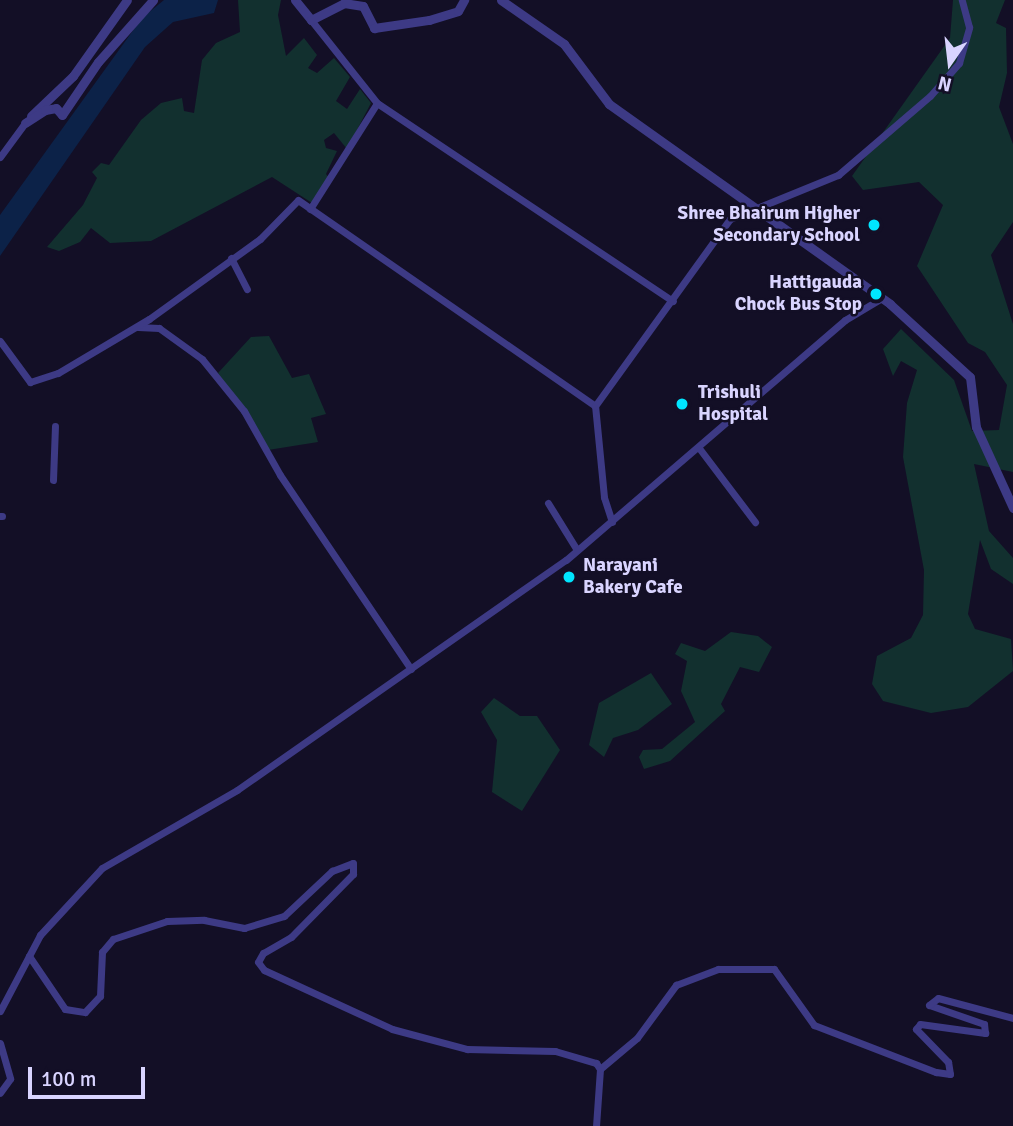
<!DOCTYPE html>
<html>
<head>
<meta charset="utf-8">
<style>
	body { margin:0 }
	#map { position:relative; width:1013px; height:1126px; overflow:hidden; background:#130f26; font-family:Signika,sans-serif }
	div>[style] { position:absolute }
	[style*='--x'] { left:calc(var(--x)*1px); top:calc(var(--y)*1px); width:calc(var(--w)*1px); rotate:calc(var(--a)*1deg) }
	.green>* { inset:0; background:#12302f }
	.water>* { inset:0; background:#0c2248 }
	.minor>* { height:7px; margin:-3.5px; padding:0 3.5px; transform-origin:3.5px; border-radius:3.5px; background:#3d3a85 }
	.tertiary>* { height:9px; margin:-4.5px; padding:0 4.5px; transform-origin:4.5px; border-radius:4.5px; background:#3d3a85 }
	.dots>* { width:19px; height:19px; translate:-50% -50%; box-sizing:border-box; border:4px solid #130f26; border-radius:50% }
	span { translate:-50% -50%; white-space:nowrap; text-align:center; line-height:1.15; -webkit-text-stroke:5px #130f26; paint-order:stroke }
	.poi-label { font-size:19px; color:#d9d4ff; font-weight:700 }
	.right { translate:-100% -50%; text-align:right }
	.left { translate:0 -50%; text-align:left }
	.north { position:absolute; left:915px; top:28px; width:70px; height:70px; -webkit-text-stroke:5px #130f26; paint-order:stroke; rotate:194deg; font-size:19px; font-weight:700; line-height:28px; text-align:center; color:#d9d4ff }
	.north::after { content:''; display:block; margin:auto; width:24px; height:32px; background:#d9d4ff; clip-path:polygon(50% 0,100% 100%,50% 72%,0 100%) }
	.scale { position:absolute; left:28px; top:1067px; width:117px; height:32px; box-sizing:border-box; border:4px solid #d9d4ff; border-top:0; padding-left:9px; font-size:21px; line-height:24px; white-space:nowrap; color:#d9d4ff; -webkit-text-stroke:5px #130f26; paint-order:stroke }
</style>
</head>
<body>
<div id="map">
	<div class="green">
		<i style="clip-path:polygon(238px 0,281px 0,278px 15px,286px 56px,304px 38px,317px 55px,308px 68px,317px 73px,334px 58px,350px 77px,336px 101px,347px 109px,360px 89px,371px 103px,347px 149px,334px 133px,324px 140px,326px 148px,337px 151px,326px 174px,329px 178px,312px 203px,272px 177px,151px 241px,110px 243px,91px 228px,80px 242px,59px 251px,47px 247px,83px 205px,97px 178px,92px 172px,101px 163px,109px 165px,141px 120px,161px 103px,182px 98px,184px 111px,194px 113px,202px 60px,216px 43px,240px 32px)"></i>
		<i style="clip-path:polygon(953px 0,1005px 0,996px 23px,1006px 28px,1007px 73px,999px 107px,1013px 144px,1013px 222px,991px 255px,1013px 324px,1013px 472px,974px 464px,989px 531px,1013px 558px,1013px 584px,991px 569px,980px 540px,968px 614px,975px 629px,1011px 639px,1013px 671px,968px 707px,931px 713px,883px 701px,872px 684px,877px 656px,911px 638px,923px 615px,924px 570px,903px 457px,907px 403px,917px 370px,901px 361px,893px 376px,883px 349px,901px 329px,954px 380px,972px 431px,999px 430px,1007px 385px,985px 352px,968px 343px,917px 266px,943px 205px,919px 182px,863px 190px,852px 176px,950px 38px)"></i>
		<i style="clip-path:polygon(269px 336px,292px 378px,309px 374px,326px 414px,311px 418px,318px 442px,268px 450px,218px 373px,251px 337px)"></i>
		<i style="clip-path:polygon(731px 632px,758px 636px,772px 647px,759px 672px,740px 667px,721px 704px,725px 711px,670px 761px,644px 769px,639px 757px,643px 750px,662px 749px,695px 722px,681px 691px,687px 661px,675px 654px,681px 643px,705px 651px)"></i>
		<i style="clip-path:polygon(651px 673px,672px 704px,638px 730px,613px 738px,604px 757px,589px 745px,599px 703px)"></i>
		<i style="clip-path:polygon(494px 698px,520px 716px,537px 716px,560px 750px,522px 811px,492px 792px,497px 740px,481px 712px)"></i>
	</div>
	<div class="water">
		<i style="clip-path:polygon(164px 0,218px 0,214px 13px,173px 22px,145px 47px,0 256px,0 215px,142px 18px)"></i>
	</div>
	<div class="minor">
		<i style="--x:377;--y:103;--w:356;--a:33.8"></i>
		<i style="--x:0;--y:157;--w:42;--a:-53.7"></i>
		<i style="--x:310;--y:209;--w:125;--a:-57.7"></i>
		<i style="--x:377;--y:103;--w:106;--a:-128.5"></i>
		<i style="--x:231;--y:258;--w:35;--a:63"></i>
		<i style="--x:138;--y:327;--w:21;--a:3"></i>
		<i style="--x:159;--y:328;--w:53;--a:35.8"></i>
		<i style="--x:202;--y:359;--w:67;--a:51.1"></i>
		<i style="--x:244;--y:411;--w:73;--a:60.6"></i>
		<i style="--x:280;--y:475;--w:234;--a:56"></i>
		<i style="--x:0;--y:341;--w:51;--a:53.8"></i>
		<i style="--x:30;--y:382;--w:29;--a:-18"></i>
		<i style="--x:58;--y:373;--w:106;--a:-30.7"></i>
		<i style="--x:149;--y:319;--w:137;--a:-35.8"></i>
		<i style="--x:260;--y:239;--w:54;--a:-45.7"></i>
		<i style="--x:298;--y:200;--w:361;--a:34.7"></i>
		<i style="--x:699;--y:448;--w:93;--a:52.9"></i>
		<i style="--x:53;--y:480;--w:54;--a:-87.9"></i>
		<i style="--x:548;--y:503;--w:55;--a:58.3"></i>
		<i style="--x:0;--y:516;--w:2;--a:0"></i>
		<i style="--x:612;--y:522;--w:26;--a:-108"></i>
		<i style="--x:604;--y:497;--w:91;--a:-95.6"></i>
		<i style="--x:595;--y:406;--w:231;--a:-54.2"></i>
		<i style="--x:730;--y:219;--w:117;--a:-22.2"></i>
		<i style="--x:838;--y:175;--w:121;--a:-40.7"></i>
		<i style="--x:930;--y:96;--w:44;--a:-48.7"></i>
		<i style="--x:959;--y:63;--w:37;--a:-74"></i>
		<i style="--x:969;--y:27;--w:28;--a:-105"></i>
		<i style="--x:29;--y:956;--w:64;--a:55.8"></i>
		<i style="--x:65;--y:1009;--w:20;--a:9"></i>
		<i style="--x:85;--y:1012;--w:22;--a:-47"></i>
		<i style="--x:100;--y:996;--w:44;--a:-87.4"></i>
		<i style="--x:102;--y:952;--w:17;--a:-50"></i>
		<i style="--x:113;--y:939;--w:57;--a:-18.4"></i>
		<i style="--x:167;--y:921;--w:37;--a:-2"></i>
		<i style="--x:204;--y:920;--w:41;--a:11.3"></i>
		<i style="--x:244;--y:928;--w:42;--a:-16.7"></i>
		<i style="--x:284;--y:916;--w:66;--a:-43.2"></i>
		<i style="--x:332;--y:871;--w:22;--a:-21"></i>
		<i style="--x:353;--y:863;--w:11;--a:90"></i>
		<i style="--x:353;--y:874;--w:88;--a:134.5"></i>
		<i style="--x:291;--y:937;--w:32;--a:150"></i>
		<i style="--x:263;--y:953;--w:10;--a:119"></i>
		<i style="--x:258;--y:962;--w:10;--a:53"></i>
		<i style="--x:264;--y:970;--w:141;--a:24.7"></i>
		<i style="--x:392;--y:1029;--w:78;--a:14.9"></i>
		<i style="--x:467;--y:1049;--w:88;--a:1.3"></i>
		<i style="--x:555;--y:1051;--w:43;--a:16.3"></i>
		<i style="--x:596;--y:1063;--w:7;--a:56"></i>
		<i style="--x:600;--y:1069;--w:57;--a:94"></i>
		<i style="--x:0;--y:1011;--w:86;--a:-62.2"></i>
		<i style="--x:40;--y:935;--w:91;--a:-47.2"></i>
		<i style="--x:102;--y:868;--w:156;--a:-30"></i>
		<i style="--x:237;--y:790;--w:401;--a:-35"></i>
		<i style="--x:566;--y:560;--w:368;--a:-40.7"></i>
		<i style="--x:845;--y:320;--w:41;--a:-31"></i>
		<i style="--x:0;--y:1043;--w:37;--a:74"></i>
		<i style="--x:10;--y:1079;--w:17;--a:126"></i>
		<i style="--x:600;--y:1069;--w:48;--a:-40"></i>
		<i style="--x:637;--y:1038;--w:66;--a:-53.7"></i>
		<i style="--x:676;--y:985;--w:45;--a:-20.9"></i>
		<i style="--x:718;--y:969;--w:56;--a:0"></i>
		<i style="--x:774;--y:969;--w:69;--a:54.5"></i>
		<i style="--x:814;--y:1025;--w:131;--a:21.1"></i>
		<i style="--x:936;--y:1072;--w:14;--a:8"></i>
		<i style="--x:950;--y:1074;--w:12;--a:-99"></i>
		<i style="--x:948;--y:1062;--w:46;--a:-134.1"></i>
		<i style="--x:916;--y:1029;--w:6;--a:-51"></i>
		<i style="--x:920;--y:1024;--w:66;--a:7.9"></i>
		<i style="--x:985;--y:1033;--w:9;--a:-96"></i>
		<i style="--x:984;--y:1024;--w:58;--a:-160.9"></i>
		<i style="--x:929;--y:1005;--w:11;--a:-38"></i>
		<i style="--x:938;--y:998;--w:78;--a:14.9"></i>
	</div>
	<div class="tertiary">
		<i style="--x:295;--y:0;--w:26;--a:51"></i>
		<i style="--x:311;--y:20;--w:37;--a:-27"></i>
		<i style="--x:344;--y:3;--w:19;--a:9"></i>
		<i style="--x:363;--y:6;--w:25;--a:63"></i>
		<i style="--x:374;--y:28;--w:56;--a:-8.3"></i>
		<i style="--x:429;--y:20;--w:30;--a:-17"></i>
		<i style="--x:458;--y:11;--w:13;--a:-61"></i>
		<i style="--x:501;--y:0;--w:77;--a:34.9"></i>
		<i style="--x:564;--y:44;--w:75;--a:53.1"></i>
		<i style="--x:609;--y:104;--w:345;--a:35.4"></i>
		<i style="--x:890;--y:304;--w:108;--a:42.4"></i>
		<i style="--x:970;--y:377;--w:50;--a:83.2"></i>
		<i style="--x:976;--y:427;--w:89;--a:65.4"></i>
		<i style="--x:31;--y:116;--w:58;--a:-43.6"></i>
		<i style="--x:73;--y:76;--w:93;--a:-54.6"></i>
		<i style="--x:25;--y:123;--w:24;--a:-33"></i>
		<i style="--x:45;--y:110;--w:11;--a:-10"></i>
		<i style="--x:56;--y:108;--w:9;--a:49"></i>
		<i style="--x:62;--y:115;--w:64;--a:-55.8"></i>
		<i style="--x:98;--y:62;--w:83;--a:-48.4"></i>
	</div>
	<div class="dots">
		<i style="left:874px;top:225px;background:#00e5ff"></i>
		<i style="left:876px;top:294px;background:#00e5ff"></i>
		<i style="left:682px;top:404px;background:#00e5ff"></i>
		<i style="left:569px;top:577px;background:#00e5ff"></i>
	</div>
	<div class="poi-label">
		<span class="right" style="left:860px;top:225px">Shree Bhairum Higher<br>Secondary School</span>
		<span class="right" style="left:862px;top:294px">Hattigauda<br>Chock Bus Stop</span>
		<span class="left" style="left:698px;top:404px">Trishuli<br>Hospital</span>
		<span class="left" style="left:583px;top:577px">Narayani<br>Bakery Cafe</span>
	</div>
	<div class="north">N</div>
	<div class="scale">100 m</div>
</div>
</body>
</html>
